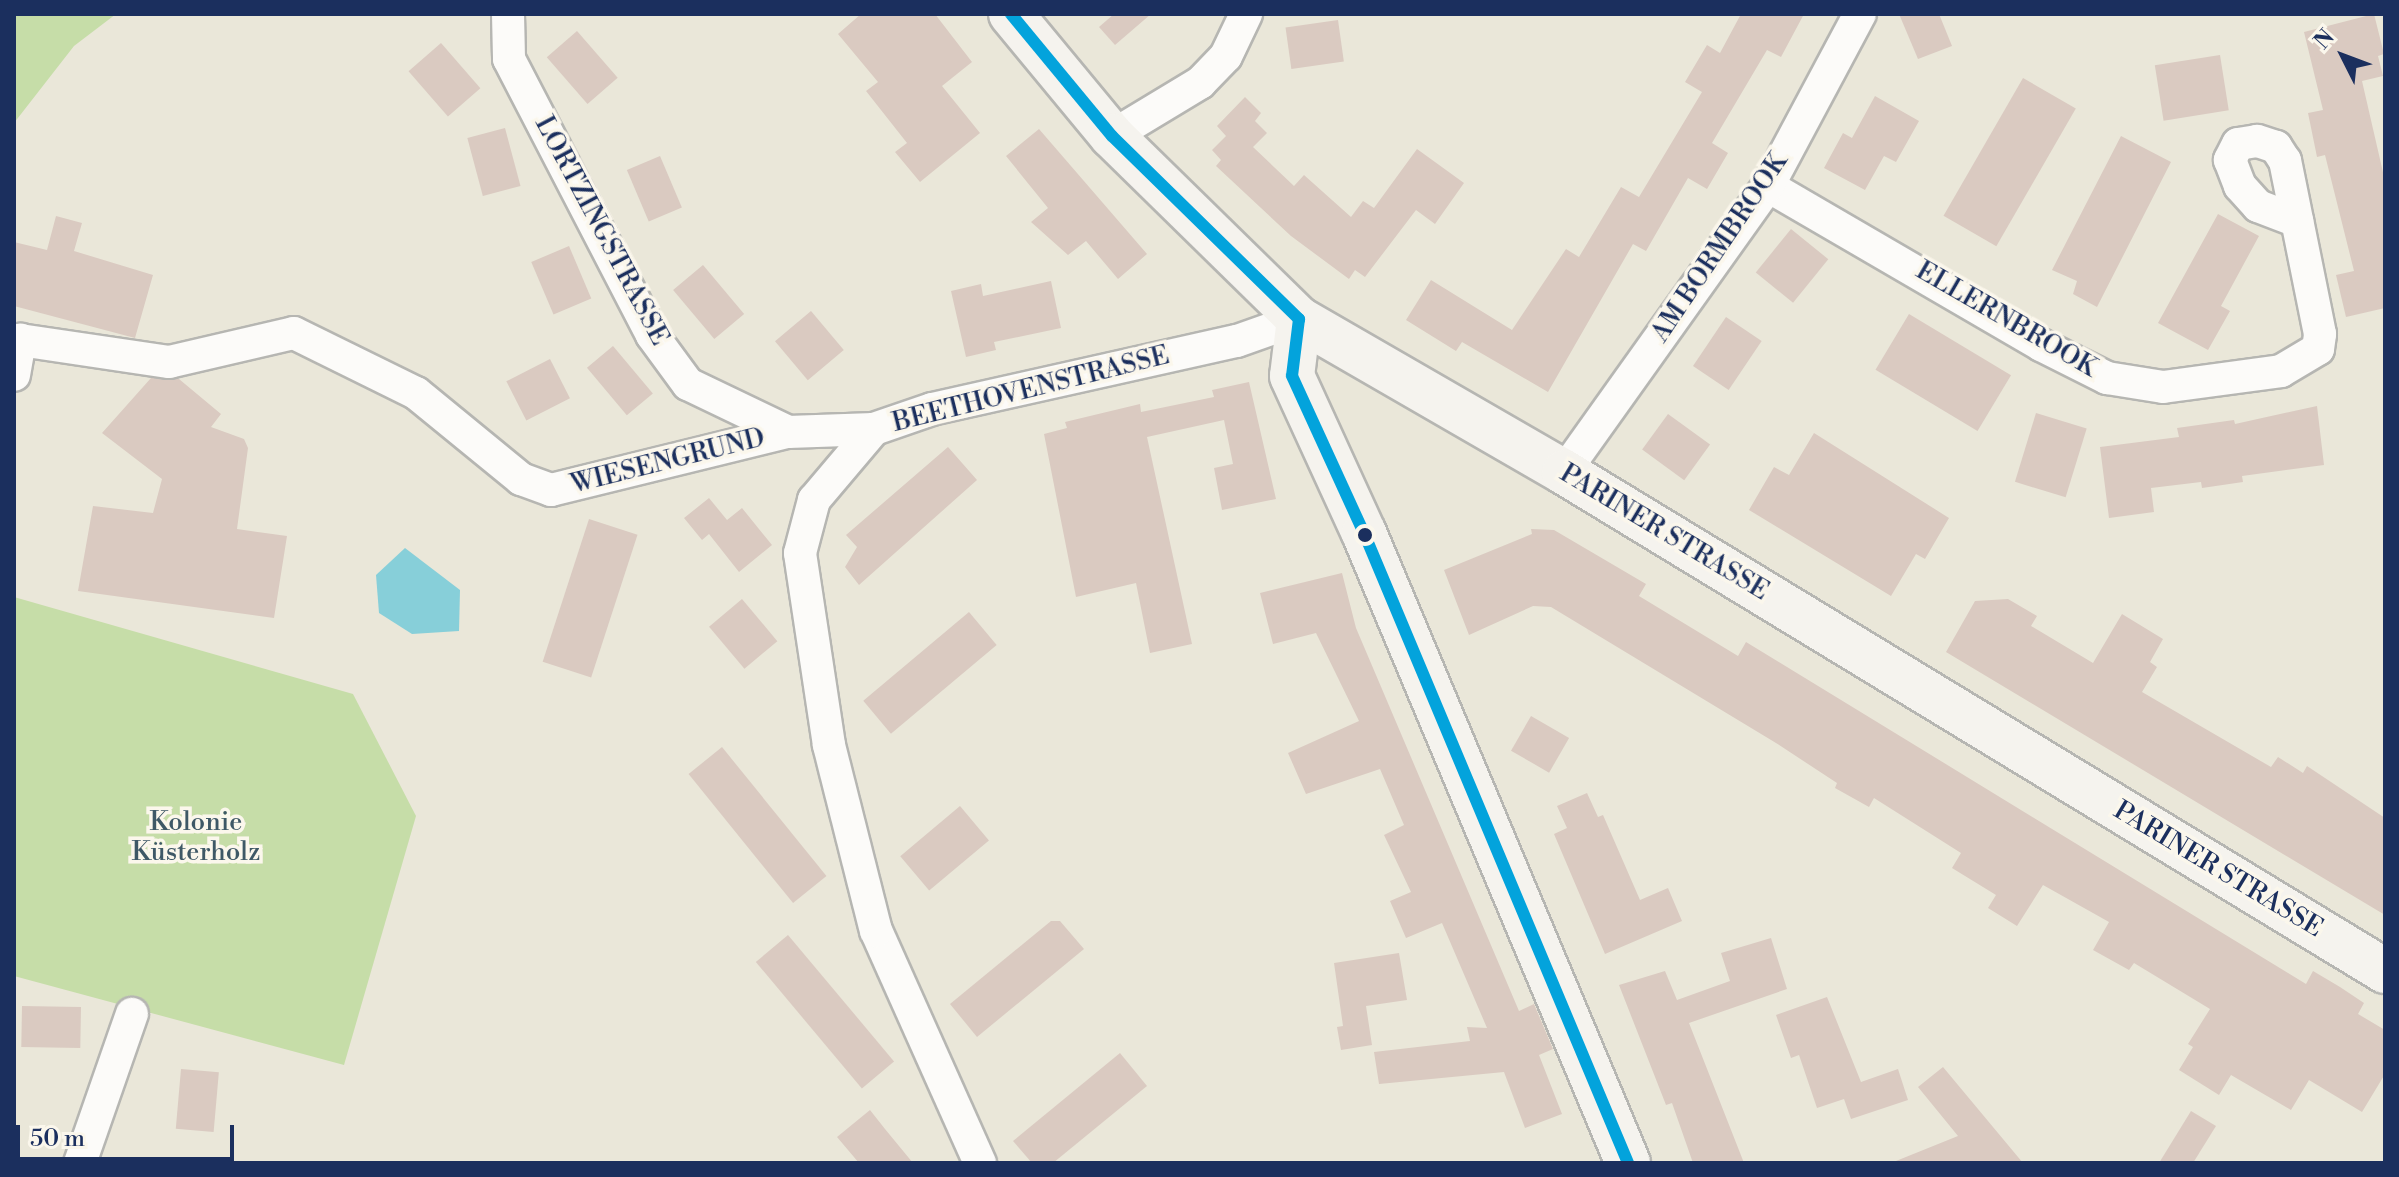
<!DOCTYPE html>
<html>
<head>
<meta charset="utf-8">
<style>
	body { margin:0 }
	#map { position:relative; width:2399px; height:1177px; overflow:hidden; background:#eae7d9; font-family:"Libre Bodoni",serif }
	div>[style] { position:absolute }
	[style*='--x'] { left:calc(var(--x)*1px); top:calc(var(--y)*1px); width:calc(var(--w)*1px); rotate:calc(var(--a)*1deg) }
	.green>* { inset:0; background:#c6dda8 }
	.water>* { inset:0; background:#87cfd9 }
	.building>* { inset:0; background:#dacac1; transform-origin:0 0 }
	.roads { filter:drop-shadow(2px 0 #b6b6b2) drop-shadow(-2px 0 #b6b6b2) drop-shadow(0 2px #b6b6b2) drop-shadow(0 -2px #b6b6b2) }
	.street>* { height:32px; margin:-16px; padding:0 16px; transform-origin:16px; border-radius:16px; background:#fcfbf9 }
	.secondary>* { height:44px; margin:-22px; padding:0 22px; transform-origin:22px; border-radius:22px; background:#f5f3ee }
	.bus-1>* { height:12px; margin:-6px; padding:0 6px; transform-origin:6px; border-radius:6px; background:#03a3dc }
	.dots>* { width:22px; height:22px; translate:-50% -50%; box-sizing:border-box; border:4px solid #fbf7ec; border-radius:50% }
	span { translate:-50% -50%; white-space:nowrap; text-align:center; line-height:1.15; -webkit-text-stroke:7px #fbf7ec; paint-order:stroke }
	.street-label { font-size:26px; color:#1b2f5e }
	.park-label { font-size:26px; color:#3e5866 }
	.frame { position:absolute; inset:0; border:16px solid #1b2f5e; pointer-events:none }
	.north { position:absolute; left:2303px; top:16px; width:80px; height:80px; -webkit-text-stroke:6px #fbf7ec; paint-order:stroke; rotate:312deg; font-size:22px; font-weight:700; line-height:32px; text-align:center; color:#1b2f5e }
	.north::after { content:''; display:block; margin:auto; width:28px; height:36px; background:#1b2f5e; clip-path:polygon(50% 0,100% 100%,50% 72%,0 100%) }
	.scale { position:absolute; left:16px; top:1125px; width:218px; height:36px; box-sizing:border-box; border:4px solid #1b2f5e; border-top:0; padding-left:10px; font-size:24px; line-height:28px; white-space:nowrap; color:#1b2f5e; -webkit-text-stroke:6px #fbf7ec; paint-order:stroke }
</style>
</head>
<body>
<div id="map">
	<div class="green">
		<i style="clip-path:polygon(14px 14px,116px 14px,74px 46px,14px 123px)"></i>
		<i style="clip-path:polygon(14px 597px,353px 694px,416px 816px,344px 1065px,14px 976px)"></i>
	</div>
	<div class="water">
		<i style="clip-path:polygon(405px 548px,460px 590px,459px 631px,412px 634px,379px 613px,376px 575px)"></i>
	</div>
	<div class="building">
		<i style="clip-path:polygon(861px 14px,935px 14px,972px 62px,942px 86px,980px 133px,920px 182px,895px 152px,907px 143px,866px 91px,878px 82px,838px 34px)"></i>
		<i style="clip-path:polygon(1114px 14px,1151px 14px,1115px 45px,1099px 27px)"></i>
		<i style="clip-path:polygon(1741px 14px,1804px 14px,1781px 57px,1767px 50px,1712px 143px,1728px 153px,1707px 189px,1688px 178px,1646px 251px,1633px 244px,1548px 392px,1462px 342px,1456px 351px,1406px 320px,1431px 280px,1512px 330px,1566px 249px,1579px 257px,1621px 187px,1639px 197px,1702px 92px,1685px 82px,1707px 45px,1720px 53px)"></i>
		<i style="clip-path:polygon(1899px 14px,1939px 14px,1952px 46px,1918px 59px)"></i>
		<i style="clip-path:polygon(2374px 14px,2384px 54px,2378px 56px,2383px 76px,2362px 81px,2385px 181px,2385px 308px,2346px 317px,2336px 275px,2354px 271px,2325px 155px,2317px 157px,2308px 113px,2323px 110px,2304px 32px)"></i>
		<i style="left:1338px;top:20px;width:42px;height:53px;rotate:82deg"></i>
		<i style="left:577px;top:31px;width:62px;height:40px;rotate:49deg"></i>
		<i style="left:441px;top:43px;width:60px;height:43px;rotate:49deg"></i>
		<i style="left:2220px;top:55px;width:56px;height:66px;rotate:81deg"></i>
		<i style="left:2023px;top:78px;width:61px;height:159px;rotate:30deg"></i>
		<i style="clip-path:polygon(1875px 96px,1919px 121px,1896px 162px,1884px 156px,1865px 190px,1824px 168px,1843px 133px,1852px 138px)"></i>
		<i style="clip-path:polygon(1245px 97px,1261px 113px,1255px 121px,1267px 133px,1253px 147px,1294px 186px,1304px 175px,1351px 217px,1363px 201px,1374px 208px,1417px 149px,1464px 183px,1435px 224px,1416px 210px,1365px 277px,1355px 270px,1349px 279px,1291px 236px,1216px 166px,1221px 160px,1212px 150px,1226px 136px,1217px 126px)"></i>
		<i style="left:505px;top:128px;width:60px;height:39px;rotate:75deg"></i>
		<i style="clip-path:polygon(1039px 129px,1147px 254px,1118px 279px,1086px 241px,1068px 255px,1031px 222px,1048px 208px,1006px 156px)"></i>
		<i style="clip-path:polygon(2121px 136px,2171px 162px,2097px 307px,2073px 294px,2077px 281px,2052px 270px)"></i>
		<i style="left:660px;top:156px;width:56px;height:36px;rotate:67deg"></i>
		<i style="clip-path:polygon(2218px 214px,2259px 236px,2221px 306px,2230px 311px,2208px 350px,2158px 323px)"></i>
		<i style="clip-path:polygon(56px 216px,82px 223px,74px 251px,153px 275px,135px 338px,14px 306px,14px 242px,47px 250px)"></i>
		<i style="left:1791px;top:229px;width:48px;height:56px;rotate:39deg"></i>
		<i style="left:569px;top:246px;width:57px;height:41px;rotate:67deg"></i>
		<i style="left:703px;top:265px;width:64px;height:39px;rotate:50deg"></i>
		<i style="clip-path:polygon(1051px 281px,1061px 328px,994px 342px,996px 350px,966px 357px,951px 291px,981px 284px,983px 296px)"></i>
		<i style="left:811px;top:311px;width:51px;height:47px;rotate:50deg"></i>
		<i style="left:1909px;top:314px;width:119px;height:65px;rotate:31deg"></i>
		<i style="left:1726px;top:317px;width:43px;height:59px;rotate:34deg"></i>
		<i style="left:613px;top:346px;width:62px;height:34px;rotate:50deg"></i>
		<i style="left:550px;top:359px;width:44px;height:49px;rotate:63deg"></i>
		<i style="clip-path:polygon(151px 378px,179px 379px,221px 414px,211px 427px,244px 439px,248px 448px,237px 529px,287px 536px,274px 618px,78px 591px,93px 506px,153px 513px,162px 479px,102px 433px)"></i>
		<i style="clip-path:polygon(1249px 382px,1276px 499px,1222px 510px,1214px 468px,1233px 464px,1224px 420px,1147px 437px,1192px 644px,1150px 653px,1136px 583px,1076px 597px,1044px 434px,1067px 428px,1065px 422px,1140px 404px,1141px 412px,1214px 397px,1212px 390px)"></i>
		<i style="clip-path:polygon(2317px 406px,2324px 465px,2242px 476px,2243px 482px,2202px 488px,2201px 482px,2151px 488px,2154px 512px,2109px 518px,2100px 447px,2179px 437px,2177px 428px,2234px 420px,2235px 424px)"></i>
		<i style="left:2036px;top:413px;width:53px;height:72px;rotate:17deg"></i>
		<i style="left:1668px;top:414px;width:52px;height:44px;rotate:36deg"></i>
		<i style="clip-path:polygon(1814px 433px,1949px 518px,1925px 559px,1916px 554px,1891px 596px,1749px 510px,1774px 467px,1789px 475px)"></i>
		<i style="clip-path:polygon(948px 447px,977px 480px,859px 585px,845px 567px,857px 547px,846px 535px)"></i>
		<i style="clip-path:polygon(709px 498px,727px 520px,742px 508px,772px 545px,739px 572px,709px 534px,702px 540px,684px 518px)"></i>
		<i style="left:589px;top:519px;width:51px;height:150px;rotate:18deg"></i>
		<i style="clip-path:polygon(1531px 529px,1554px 530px,1646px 584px,1639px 596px,1738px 656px,1746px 642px,2306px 984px,2313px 971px,2340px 987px,2364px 1003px,2358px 1014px,2385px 1030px,2385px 1074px,2362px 1112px,2309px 1080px,2291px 1110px,2231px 1075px,2219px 1095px,2179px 1070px,2193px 1047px,2188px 1044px,2210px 1009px,2134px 963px,2129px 970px,2093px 950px,2109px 922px,2043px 885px,2017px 926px,1988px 908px,1996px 895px,1952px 868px,1961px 853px,1874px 798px,1869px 807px,1835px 788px,1837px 783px,1776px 743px,1551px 607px,1533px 606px,1469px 635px,1444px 570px,1532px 534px)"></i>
		<i style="clip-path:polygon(1342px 573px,1356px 628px,1519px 1011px,1534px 1004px,1553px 1049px,1539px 1055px,1562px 1114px,1525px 1128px,1504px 1072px,1379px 1084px,1374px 1052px,1470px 1041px,1467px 1027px,1487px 1028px,1442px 923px,1406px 938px,1390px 901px,1411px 892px,1384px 835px,1404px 825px,1380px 769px,1306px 794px,1288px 753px,1359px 721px,1316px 633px,1273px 644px,1260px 593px)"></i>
		<i style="left:742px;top:599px;width:55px;height:43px;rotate:50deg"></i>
		<i style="clip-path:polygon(2008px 599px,2037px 616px,2031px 626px,2093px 663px,2122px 614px,2163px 639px,2150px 662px,2157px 667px,2142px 692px,2271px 767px,2278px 757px,2303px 773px,2307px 766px,2385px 818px,2385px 915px,1946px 652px,1975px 601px)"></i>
		<i style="left:969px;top:612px;width:43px;height:138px;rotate:50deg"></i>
		<i style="left:1531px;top:716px;width:44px;height:40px;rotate:30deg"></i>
		<i style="left:722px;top:747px;width:166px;height:43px;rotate:51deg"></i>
		<i style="clip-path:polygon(1587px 793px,1598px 817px,1603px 815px,1640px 900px,1668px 888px,1682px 921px,1605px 954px,1554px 834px,1567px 828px,1557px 806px)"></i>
		<i style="left:960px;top:806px;width:45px;height:78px;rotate:50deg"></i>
		<i style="clip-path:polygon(1051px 921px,1060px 921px,1084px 949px,977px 1037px,950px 1004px)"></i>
		<i style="left:788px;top:935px;width:165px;height:42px;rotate:50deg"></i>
		<i style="clip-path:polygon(1771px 938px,1787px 989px,1689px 1023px,1744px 1163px,1693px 1163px,1672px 1103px,1666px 1105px,1619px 985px,1665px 971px,1677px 1000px,1730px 981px,1721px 953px)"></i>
		<i style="clip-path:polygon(1399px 953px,1407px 1000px,1366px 1006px,1372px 1045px,1341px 1050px,1337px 1027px,1343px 1026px,1334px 963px)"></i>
		<i style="clip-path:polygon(1827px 997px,1861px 1082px,1898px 1069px,1908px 1100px,1851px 1119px,1844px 1099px,1817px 1108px,1799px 1055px,1791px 1058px,1776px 1015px)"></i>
		<i style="left:22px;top:1006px;width:59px;height:41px;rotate:1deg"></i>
		<i style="clip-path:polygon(1120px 1053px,1147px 1086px,1053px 1163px,1032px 1163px,1013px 1141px)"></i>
		<i style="clip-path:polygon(1943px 1067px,2023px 1163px,1891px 1163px,1958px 1136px,1918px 1087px)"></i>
		<i style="left:181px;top:1069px;width:38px;height:60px;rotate:5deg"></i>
		<i style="clip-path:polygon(870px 1110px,885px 1129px,913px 1163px,859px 1163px,837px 1137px)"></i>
		<i style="clip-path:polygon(2191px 1111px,2216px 1126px,2193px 1163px,2159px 1163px)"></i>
	</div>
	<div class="roads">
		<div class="street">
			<i style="--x:508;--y:14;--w:45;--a:88.7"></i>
			<i style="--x:509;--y:59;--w:311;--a:62.6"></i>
			<i style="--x:652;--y:335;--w:61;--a:53.7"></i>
			<i style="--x:688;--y:384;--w:111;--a:25.6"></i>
			<i style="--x:1112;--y:136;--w:103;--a:-31.1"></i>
			<i style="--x:1200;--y:83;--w:37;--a:-46"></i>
			<i style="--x:1226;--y:56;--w:47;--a:-64.5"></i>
			<i style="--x:1768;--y:186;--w:316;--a:30.2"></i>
			<i style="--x:2041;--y:345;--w:74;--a:26.6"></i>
			<i style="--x:2107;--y:378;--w:57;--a:9.1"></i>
			<i style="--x:2163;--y:387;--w:119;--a:-7.7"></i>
			<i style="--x:2281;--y:371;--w:43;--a:-30.7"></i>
			<i style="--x:2318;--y:349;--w:15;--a:-82"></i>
			<i style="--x:2320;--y:334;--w:177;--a:-101.4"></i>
			<i style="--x:2285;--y:161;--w:17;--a:-123"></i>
			<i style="--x:2276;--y:147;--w:20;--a:-162"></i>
			<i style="--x:2257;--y:141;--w:19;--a:171"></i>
			<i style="--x:2238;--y:144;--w:18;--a:117"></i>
			<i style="--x:2230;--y:160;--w:28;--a:69"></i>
			<i style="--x:2240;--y:186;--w:27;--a:48"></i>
			<i style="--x:2258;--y:206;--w:42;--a:21"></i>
			<i style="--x:14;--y:375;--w:36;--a:-80"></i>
			<i style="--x:20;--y:340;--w:151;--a:8.4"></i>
			<i style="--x:169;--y:362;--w:128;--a:-13.1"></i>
			<i style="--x:294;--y:333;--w:136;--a:26.2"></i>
			<i style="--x:416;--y:393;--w:136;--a:39.3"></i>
			<i style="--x:521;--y:479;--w:32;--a:20"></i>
			<i style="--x:551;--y:490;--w:244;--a:-13.8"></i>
			<i style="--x:788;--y:432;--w:86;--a:-2"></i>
			<i style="--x:1564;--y:472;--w:351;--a:-54.5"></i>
			<i style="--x:1768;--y:186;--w:195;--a:-61.9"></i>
			<i style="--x:80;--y:1163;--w:158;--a:-70.8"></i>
			<i style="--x:980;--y:1163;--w:254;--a:-114.1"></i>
			<i style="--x:876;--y:931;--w:192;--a:-104.2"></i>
			<i style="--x:829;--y:745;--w:194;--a:-98.6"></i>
			<i style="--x:800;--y:553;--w:55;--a:-75.2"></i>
			<i style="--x:814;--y:500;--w:93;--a:-49.8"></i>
			<i style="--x:874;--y:429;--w:61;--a:-19"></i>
			<i style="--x:932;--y:409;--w:312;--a:-12.6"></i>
			<i style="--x:1237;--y:341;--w:66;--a:-19.5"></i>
		</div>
		<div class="secondary">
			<i style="--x:1011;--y:14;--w:158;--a:50.4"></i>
			<i style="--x:1112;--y:136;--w:262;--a:44.4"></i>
			<i style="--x:1299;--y:319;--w:306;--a:30"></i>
			<i style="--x:1564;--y:472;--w:961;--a:31.29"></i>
			<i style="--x:1299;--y:319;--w:57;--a:97"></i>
			<i style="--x:1292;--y:376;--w:173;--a:65.4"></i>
			<i style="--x:1364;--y:533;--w:683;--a:67.26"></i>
		</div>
	</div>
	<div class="bus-1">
		<i style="--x:1011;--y:14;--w:158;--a:50.4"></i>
		<i style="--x:1112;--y:136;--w:262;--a:44.4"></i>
		<i style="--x:1299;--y:319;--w:57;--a:97"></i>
		<i style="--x:1292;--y:376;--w:173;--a:65.4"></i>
		<i style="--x:1364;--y:533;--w:683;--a:67.26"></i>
	</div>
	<div class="dots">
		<i style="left:1365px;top:535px;background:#1b2f5e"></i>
	</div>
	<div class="street-label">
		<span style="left:601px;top:231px;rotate:62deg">LORTZINGSTRASSE</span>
		<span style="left:1720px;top:248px;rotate:-56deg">AM BORMBROOK</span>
		<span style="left:2006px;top:320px;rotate:30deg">ELLERNBROOK</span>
		<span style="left:1031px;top:390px;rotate:-14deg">BEETHOVENSTRASSE</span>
		<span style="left:668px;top:462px;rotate:-14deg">WIESENGRUND</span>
		<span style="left:1664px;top:533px;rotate:31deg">PARINER STRASSE</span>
		<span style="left:2218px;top:870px;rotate:31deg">PARINER STRASSE</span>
	</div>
	<div class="park-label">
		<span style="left:196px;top:838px">Kolonie<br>Küsterholz</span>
	</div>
	<div class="frame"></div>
	<div class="north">N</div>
	<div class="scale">50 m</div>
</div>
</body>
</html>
